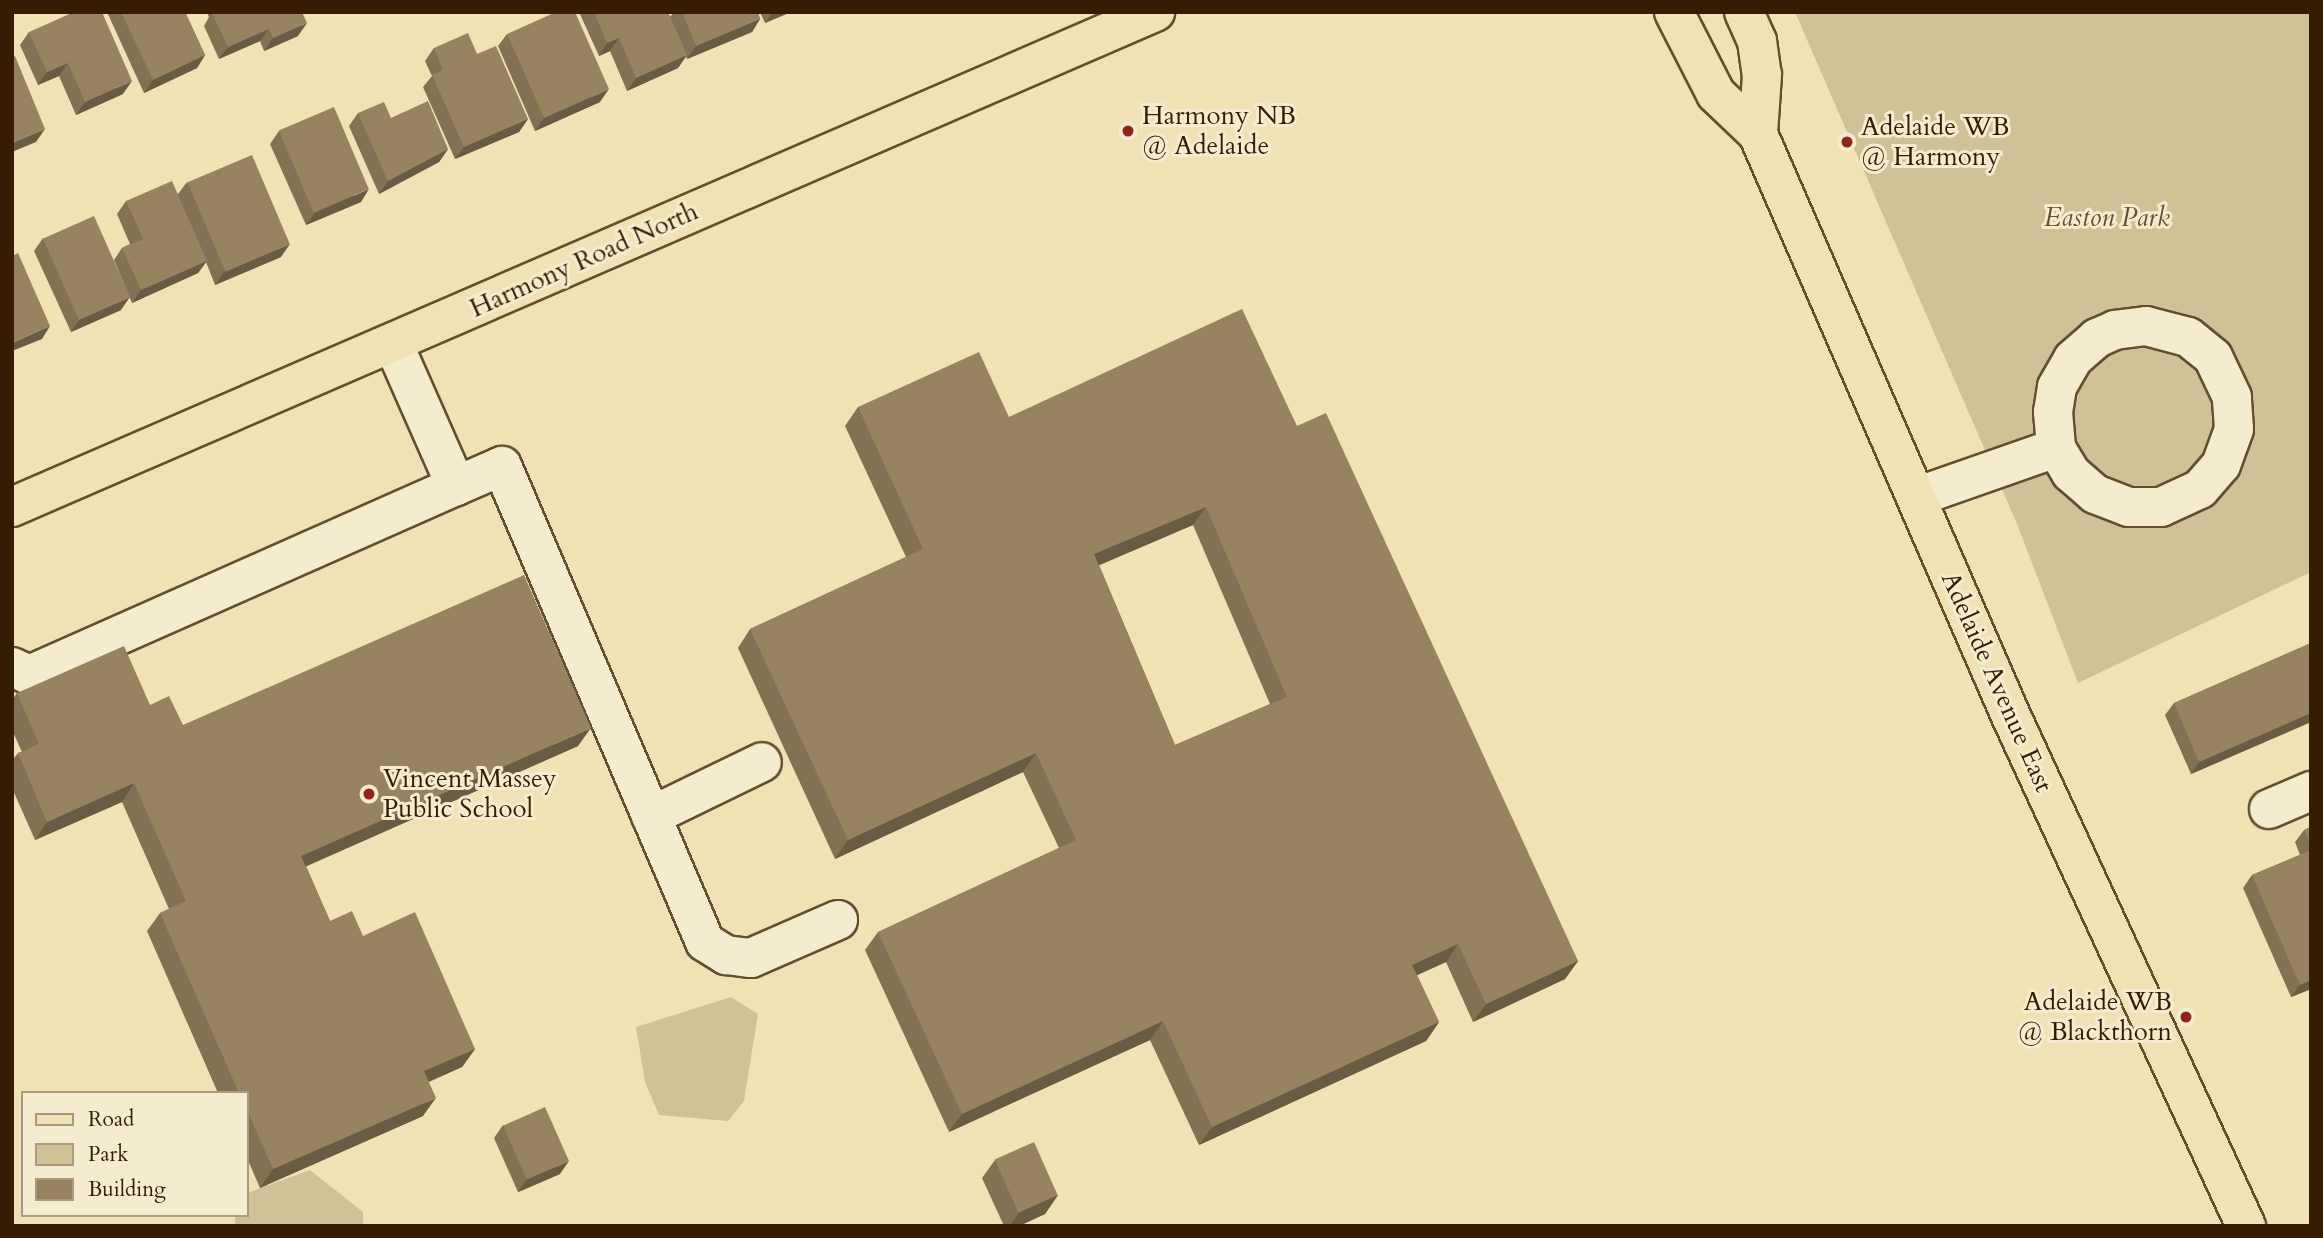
<!DOCTYPE html>
<html>
<head>
<meta charset="utf-8">
<style>
	body { margin:0 }
	#map { position:relative; width:2323px; height:1238px; overflow:hidden; background:#f0e2b5; font-family:Cardo,serif }
	div>[style] { position:absolute }
	[style*='--x'] { left:calc(var(--x)*1px); top:calc(var(--y)*1px); width:calc(var(--w)*1px); rotate:calc(var(--a)*1deg) }
	.green>* { inset:0; background:#d0c197 }
	.roads { filter:drop-shadow(2px 0 #644e2f) drop-shadow(-2px 0 #644e2f) drop-shadow(0 2px #644e2f) drop-shadow(0 -2px #644e2f) }
	.minor>* { height:38px; margin:-19px; padding:0 19px; transform-origin:19px; border-radius:19px; background:#f5eccf }
	.major>* { height:38px; margin:-19px; padding:0 19px; transform-origin:19px; border-radius:19px; background:#f0e2b5 }
	.wall>* { inset:0; background:#827152 }
	.shaded-wall>* { inset:0; background:#6a5c42 }
	.building>* { inset:0; background:#97835f; transform-origin:0 0 }
	.dots>* { width:19px; height:19px; translate:-50% -50%; box-sizing:border-box; border:4px solid #f5eccf; border-radius:50% }
	span { translate:-50% -50%; white-space:nowrap; text-align:center; line-height:1.15; -webkit-text-stroke:6px #f5eccf; paint-order:stroke }
	.poi-label { font-size:26px; color:#361d02 }
	.left { translate:0 -50%; text-align:left }
	.right { translate:-100% -50%; text-align:right }
	.park-label { font-size:26px; color:#644e2f; font-style:italic }
	.street-label { font-size:26px; color:#361d02 }
	.frame { position:absolute; inset:0; border:14px solid #361d02; pointer-events:none }
	.legend { position:absolute; left:21px; top:1091px; width:228px; height:126px; box-sizing:border-box; background:#f5eccf; border:2px solid #a9997d; margin:0; padding:9px 12px; list-style:none; font-size:21px; color:#361d02 }
	.legend li { display:flex; align-items:center; gap:14px; height:35px }
	.legend b { width:35px; border:2px solid #a9997d }
</style>
</head>
<body>
<div id="map">
	<div class="green">
		<i style="clip-path:polygon(1795px 12px,2311px 12px,2311px 572px,2078px 683px,2017px 524px)"></i>
		<i style="clip-path:polygon(731px 997px,758px 1014px,744px 1101px,728px 1121px,659px 1115px,645px 1082px,636px 1027px)"></i>
		<i style="clip-path:polygon(310px 1170px,363px 1212px,363px 1226px,235px 1226px,235px 1215px,247px 1215px,247px 1193px)"></i>
	</div>
	<div class="roads">
		<div class="minor">
			<i style="--x:456;--y:486;--w:50;--a:-23.5"></i>
			<i style="--x:502;--y:466;--w:517;--a:66.9"></i>
			<i style="--x:705;--y:942;--w:25;--a:32"></i>
			<i style="--x:726;--y:955;--w:25;--a:7"></i>
			<i style="--x:751;--y:958;--w:95;--a:-23.6"></i>
			<i style="--x:1916;--y:497;--w:148;--a:-19.3"></i>
			<i style="--x:2056;--y:448;--w:29;--a:59"></i>
			<i style="--x:2071;--y:473;--w:32;--a:41"></i>
			<i style="--x:2095;--y:494;--w:36;--a:21"></i>
			<i style="--x:2129;--y:507;--w:32;--a:0"></i>
			<i style="--x:2161;--y:507;--w:43;--a:-24.8"></i>
			<i style="--x:2200;--y:489;--w:32;--a:-49"></i>
			<i style="--x:2221;--y:465;--w:38;--a:-70"></i>
			<i style="--x:2234;--y:429;--w:32;--a:-94"></i>
			<i style="--x:2232;--y:397;--w:44;--a:-115.4"></i>
			<i style="--x:2213;--y:357;--w:32;--a:-141"></i>
			<i style="--x:2188;--y:337;--w:43;--a:-165.3"></i>
			<i style="--x:2146;--y:326;--w:31;--a:173"></i>
			<i style="--x:2115;--y:330;--w:20;--a:156"></i>
			<i style="--x:2097;--y:338;--w:32;--a:139"></i>
			<i style="--x:2073;--y:359;--w:32;--a:120"></i>
			<i style="--x:2057;--y:387;--w:25;--a:99"></i>
			<i style="--x:2053;--y:412;--w:36;--a:85"></i>
			<i style="--x:12;--y:667;--w:19;--a:25"></i>
			<i style="--x:29;--y:675;--w:467;--a:-23.9"></i>
			<i style="--x:456;--y:486;--w:156;--a:-113.8"></i>
			<i style="--x:2269;--y:809;--w:46;--a:-23.2"></i>
			<i style="--x:651;--y:816;--w:123;--a:-25.9"></i>
		</div>
		<div class="major">
			<i style="--x:1674;--y:12;--w:92;--a:62.9"></i>
			<i style="--x:1716;--y:94;--w:58;--a:43.6"></i>
			<i style="--x:1758;--y:134;--w:635;--a:66.51"></i>
			<i style="--x:2011;--y:716;--w:562;--a:65.26"></i>
			<i style="--x:1744;--y:12;--w:32;--a:66"></i>
			<i style="--x:1757;--y:41;--w:34;--a:82"></i>
			<i style="--x:1762;--y:75;--w:59;--a:93.9"></i>
			<i style="--x:12;--y:507;--w:1246;--a:-23.42"></i>
		</div>
	</div>
	<div class="wall">
		<i style="clip-path:polygon(107px 12px,185px 12px,205px 55px,197px 68px,144px 93px)"></i>
		<i style="clip-path:polygon(207px 12px,302px 12px,298px 36px,264px 51px,260px 41px,219px 59px,204px 26px,209px 17px)"></i>
		<i style="clip-path:polygon(579px 12px,668px 12px,670px 17px,674px 12px,758px 12px,760px 19px,752px 32px,687px 59px,686px 56px,678px 68px,627px 91px,610px 51px,599px 56px)"></i>
		<i style="clip-path:polygon(760px 12px,791px 12px,765px 23px)"></i>
		<i style="clip-path:polygon(29px 32px,123px 94px,76px 115px,59px 76px,38px 85px,20px 45px)"></i>
		<i style="clip-path:polygon(507px 34px,600px 102px,535px 131px,498px 46px)"></i>
		<i style="clip-path:polygon(434px 48px,477px 54px,528px 119px,519px 132px,455px 159px,423px 87px,432px 76px,425px 61px)"></i>
		<i style="clip-path:polygon(358px 113px,391px 118px,448px 149px,439px 162px,379px 194px,349px 126px)"></i>
		<i style="clip-path:polygon(279px 131px,361px 202px,306px 225px,270px 144px)"></i>
		<i style="clip-path:polygon(187px 182px,281px 257px,215px 285px,206px 262px,198px 273px,132px 303px,114px 260px,122px 248px,130px 244px,117px 214px,126px 201px,178px 194px)"></i>
		<i style="clip-path:polygon(43px 238px,121px 310px,71px 332px,34px 251px)"></i>
		<i style="clip-path:polygon(evenodd,858px 407px,1009px 417px,1297px 426px,1578px 961px,1565px 979px,1473px 1022px,1446px 962px,1417px 975px,1439px 1022px,1426px 1041px,1199px 1145px,1150px 1040px,949px 1132px,865px 950px,878px 932px,1059px 848px,1023px 772px,835px 859px,738px 648px,750px 629px,906px 557px,845px 426px,858px 407px,1193px 525px,1270px 704px,1175px 745px,1099px 565px,1193px 525px)"></i>
		<i style="clip-path:polygon(2311px 643px,2311px 722px,2191px 774px,2165px 715px,2174px 703px)"></i>
		<i style="clip-path:polygon(17px 693px,150px 705px,183px 725px,578px 746px,306px 866px,330px 921px,363px 936px,475px 1049px,462px 1067px,429px 1082px,423px 1116px,260px 1188px,247px 1158px,247px 1093px,218px 1093px,147px 931px,160px 913px,169px 909px,122px 802px,35px 840px,12px 788px,12px 761px,18px 753px,22px 752px,12px 730px,12px 700px)"></i>
		<i style="clip-path:polygon(2311px 827px,2311px 989px,2291px 997px,2243px 888px,2252px 875px,2300px 855px,2295px 842px,2304px 830px)"></i>
		<i style="clip-path:polygon(503px 1125px,560px 1174px,518px 1192px,494px 1138px)"></i>
		<i style="clip-path:polygon(995px 1160px,1058px 1195px,1045px 1214px,1019px 1226px,1004px 1226px,982px 1178px)"></i>
	</div>
	<div class="shaded-wall">
		<i style="clip-path:polygon(773px 12px,791px 12px,765px 23px)"></i>
		<i style="clip-path:polygon(760px 19px,752px 32px,687px 59px,696px 46px)"></i>
		<i style="clip-path:polygon(307px 23px,298px 36px,264px 51px,273px 38px)"></i>
		<i style="clip-path:polygon(269px 29px,260px 41px,219px 59px,228px 47px)"></i>
		<i style="clip-path:polygon(619px 38px,610px 51px,599px 56px,607px 43px)"></i>
		<i style="clip-path:polygon(205px 55px,197px 68px,144px 93px,153px 80px)"></i>
		<i style="clip-path:polygon(687px 55px,678px 68px,627px 91px,636px 78px)"></i>
		<i style="clip-path:polygon(68px 63px,59px 76px,38px 85px,47px 72px)"></i>
		<i style="clip-path:polygon(132px 81px,123px 94px,76px 115px,85px 102px)"></i>
		<i style="clip-path:polygon(609px 89px,600px 102px,535px 131px,544px 118px)"></i>
		<i style="clip-path:polygon(528px 119px,519px 132px,455px 159px,464px 147px)"></i>
		<i style="clip-path:polygon(45px 129px,36px 142px,12px 152px,12px 143px)"></i>
		<i style="clip-path:polygon(448px 149px,439px 162px,379px 194px,388px 181px)"></i>
		<i style="clip-path:polygon(369px 189px,361px 202px,306px 225px,315px 213px)"></i>
		<i style="clip-path:polygon(290px 244px,281px 257px,215px 285px,224px 272px)"></i>
		<i style="clip-path:polygon(207px 261px,198px 273px,132px 303px,141px 290px)"></i>
		<i style="clip-path:polygon(130px 297px,121px 310px,71px 332px,80px 319px)"></i>
		<i style="clip-path:polygon(50px 326px,42px 339px,12px 351px,12px 343px)"></i>
		<i style="clip-path:polygon(1206px 507px,1193px 525px,1081px 573px,1094px 554px)"></i>
		<i style="clip-path:polygon(2311px 713px,2311px 722px,2191px 774px,2199px 762px)"></i>
		<i style="clip-path:polygon(591px 728px,578px 746px,289px 874px,301px 856px)"></i>
		<i style="clip-path:polygon(1036px 753px,1023px 772px,835px 859px,848px 840px)"></i>
		<i style="clip-path:polygon(134px 783px,122px 802px,35px 840px,47px 822px)"></i>
		<i style="clip-path:polygon(1458px 944px,1446px 962px,1400px 983px,1412px 965px)"></i>
		<i style="clip-path:polygon(1578px 961px,1565px 979px,1473px 1022px,1486px 1004px)"></i>
		<i style="clip-path:polygon(2311px 980px,2311px 989px,2291px 997px,2300px 985px)"></i>
		<i style="clip-path:polygon(1163px 1021px,1150px 1040px,949px 1132px,962px 1114px)"></i>
		<i style="clip-path:polygon(1439px 1022px,1426px 1041px,1199px 1145px,1212px 1127px)"></i>
		<i style="clip-path:polygon(475px 1049px,462px 1067px,411px 1089px,424px 1071px)"></i>
		<i style="clip-path:polygon(436px 1098px,423px 1116px,260px 1188px,273px 1169px)"></i>
		<i style="clip-path:polygon(569px 1161px,560px 1174px,518px 1192px,527px 1179px)"></i>
		<i style="clip-path:polygon(1058px 1195px,1045px 1214px,1019px 1226px,1010px 1226px,1019px 1213px)"></i>
	</div>
	<div class="building">
		<i style="clip-path:polygon(74px 12px,102px 12px,132px 81px,85px 102px,68px 63px,47px 72px,29px 32px)"></i>
		<i style="clip-path:polygon(121px 12px,185px 12px,205px 55px,153px 80px)"></i>
		<i style="clip-path:polygon(214px 12px,302px 12px,307px 23px,273px 38px,269px 29px,228px 47px,212px 13px)"></i>
		<i style="clip-path:polygon(556px 12px,575px 12px,609px 89px,544px 118px,507px 34px)"></i>
		<i style="clip-path:polygon(594px 12px,668px 12px,687px 55px,636px 78px,619px 38px,607px 43px)"></i>
		<i style="clip-path:polygon(682px 12px,758px 12px,760px 19px,696px 46px)"></i>
		<i style="clip-path:polygon(468px 33px,477px 54px,496px 46px,528px 119px,464px 147px,432px 75px,443px 70px,434px 48px)"></i>
		<i style="clip-path:polygon(15px 56px,45px 129px,12px 143px,12px 57px)"></i>
		<i style="clip-path:polygon(428px 101px,448px 149px,388px 181px,358px 113px,384px 102px,391px 118px)"></i>
		<i style="left:334px;top:107px;width:89px;height:60px;rotate:67deg"></i>
		<i style="left:252px;top:155px;width:97px;height:70px;rotate:67deg"></i>
		<i style="clip-path:polygon(172px 181px,207px 261px,141px 290px,122px 248px,143px 239px,126px 201px)"></i>
		<i style="left:94px;top:216px;width:89px;height:56px;rotate:66deg"></i>
		<i style="clip-path:polygon(18px 253px,50px 326px,12px 343px,12px 256px)"></i>
		<i style="clip-path:polygon(evenodd,1242px 309px,1297px 426px,1326px 413px,1578px 961px,1486px 1004px,1458px 944px,1412px 965px,1439px 1022px,1212px 1127px,1163px 1021px,962px 1114px,878px 932px,1076px 840px,1036px 753px,848px 840px,750px 629px,923px 549px,858px 407px,979px 352px,1009px 417px,1242px 309px,1206px 507px,1287px 697px,1175px 745px,1094px 554px,1206px 507px)"></i>
		<i style="clip-path:polygon(524px 575px,591px 728px,301px 856px,330px 921px,352px 911px,363px 936px,415px 912px,475px 1049px,424px 1071px,436px 1098px,273px 1169px,247px 1110px,247px 1093px,239px 1093px,160px 913px,186px 901px,134px 783px,47px 822px,18px 753px,39px 744px,17px 693px,124px 646px,150px 705px,169px 696px,183px 725px)"></i>
		<i style="clip-path:polygon(2311px 643px,2311px 713px,2199px 762px,2174px 703px)"></i>
		<i style="clip-path:polygon(2311px 827px,2311px 845px,2304px 830px)"></i>
		<i style="clip-path:polygon(2311px 850px,2311px 980px,2300px 985px,2252px 875px)"></i>
		<i style="left:545px;top:1107px;width:59px;height:46px;rotate:66deg"></i>
		<i style="left:1034px;top:1142px;width:58px;height:43px;rotate:66deg"></i>
	</div>
	<div class="dots">
		<i style="left:1128px;top:131px;background:#8f2418"></i>
		<i style="left:1847px;top:142px;background:#8f2418"></i>
		<i style="left:369px;top:794px;background:#8f2418"></i>
		<i style="left:2186px;top:1017px;background:#8f2418"></i>
	</div>
	<div class="poi-label">
		<span class="left" style="left:1142px;top:131px">Harmony NB<br>@ Adelaide</span>
		<span class="left" style="left:1861px;top:142px">Adelaide WB<br>@ Harmony</span>
		<span class="left" style="left:383px;top:794px">Vincent Massey<br>Public School</span>
		<span class="right" style="left:2172px;top:1017px">Adelaide WB<br>@ Blackthorn</span>
	</div>
	<div class="park-label">
		<span style="left:2107px;top:218px">Easton Park</span>
	</div>
	<div class="street-label">
		<span style="left:584px;top:260px;rotate:-24deg">Harmony Road North</span>
		<span style="left:1997px;top:682px;rotate:66deg">Adelaide Avenue East</span>
	</div>
	<div class="frame"></div>
	<ul class="legend">
	<li><b style="height:9px;background:#f0e2b5"></b>Road</li>
	<li><b style="height:19px;background:#d0c197"></b>Park</li>
	<li><b style="height:19px;background:#97835f"></b>Building</li>
	</ul>
</div>
</body>
</html>
